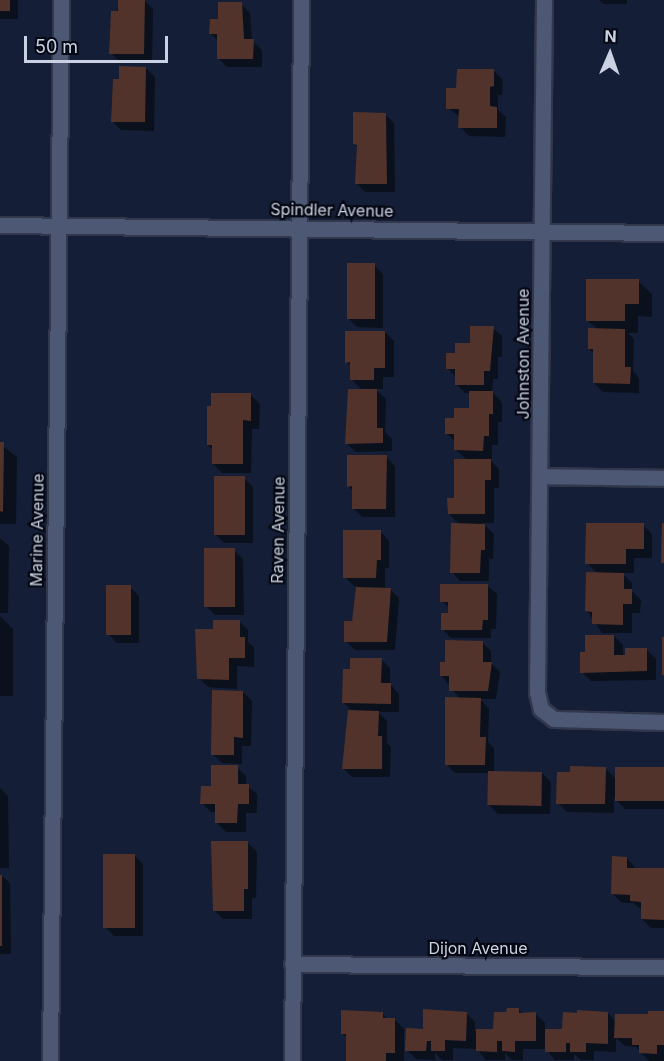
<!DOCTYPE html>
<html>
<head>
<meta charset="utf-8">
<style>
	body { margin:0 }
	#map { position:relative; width:664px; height:1061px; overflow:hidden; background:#141e36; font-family:Inter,sans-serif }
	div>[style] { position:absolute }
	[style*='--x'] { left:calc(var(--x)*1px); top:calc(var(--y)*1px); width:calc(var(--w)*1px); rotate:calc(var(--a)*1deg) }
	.shadow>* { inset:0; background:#0007; transform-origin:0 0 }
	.building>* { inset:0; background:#52332b; transform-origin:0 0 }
	.roads { filter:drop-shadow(2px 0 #32374c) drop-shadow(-2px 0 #32374c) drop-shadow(0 2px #32374c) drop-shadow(0 -2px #32374c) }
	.minor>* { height:15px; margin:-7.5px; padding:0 7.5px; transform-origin:7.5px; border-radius:7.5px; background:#4c5874 }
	span { translate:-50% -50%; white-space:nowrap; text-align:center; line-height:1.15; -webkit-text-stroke:4.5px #050813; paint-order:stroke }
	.street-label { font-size:16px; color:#cad1e2 }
	.north { position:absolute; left:580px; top:24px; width:60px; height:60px; -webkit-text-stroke:4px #050813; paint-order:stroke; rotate:2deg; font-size:16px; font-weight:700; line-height:24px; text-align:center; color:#cad1e2 }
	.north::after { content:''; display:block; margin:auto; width:21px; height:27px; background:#cad1e2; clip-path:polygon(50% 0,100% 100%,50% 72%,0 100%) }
	.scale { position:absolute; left:24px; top:36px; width:144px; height:27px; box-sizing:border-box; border:3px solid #cad1e2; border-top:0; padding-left:8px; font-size:18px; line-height:21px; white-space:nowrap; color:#cad1e2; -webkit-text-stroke:4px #050813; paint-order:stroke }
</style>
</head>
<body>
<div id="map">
	<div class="shadow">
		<i style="left:0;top:0;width:18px;height:19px"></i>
		<i style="clip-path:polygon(119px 0,144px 0,153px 9px,152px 63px,120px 62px,111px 53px)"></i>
		<i style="clip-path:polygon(599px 0,627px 0,627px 4px,604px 4px)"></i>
		<i style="clip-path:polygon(241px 4px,250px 13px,252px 41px,262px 50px,262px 67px,227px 67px,218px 58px,219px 42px,211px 34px,219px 21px)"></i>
		<i style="clip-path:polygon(146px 68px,155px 77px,154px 131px,121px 130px,112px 121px,120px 81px)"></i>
		<i style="clip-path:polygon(494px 71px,503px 80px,502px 95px,498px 95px,498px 110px,506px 117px,505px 137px,469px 136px,460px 127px,460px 117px,448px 108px,458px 90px)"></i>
		<i style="clip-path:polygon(385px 114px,394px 123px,395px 192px,365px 192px,356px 183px,358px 148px,354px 144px)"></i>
		<i style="clip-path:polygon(374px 265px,383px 274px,383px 328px,357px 327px,348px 318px)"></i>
		<i style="clip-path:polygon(638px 281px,652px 294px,652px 317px,638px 316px,638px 333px,628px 333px,634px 339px,633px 371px,639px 378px,639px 393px,603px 392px,594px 383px,595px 354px,589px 349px,597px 329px,587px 320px)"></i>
		<i style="clip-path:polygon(493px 328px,502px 336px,502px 357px,498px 357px,498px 379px,493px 379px,492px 392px,502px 402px,502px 422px,498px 422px,498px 445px,492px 445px,492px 459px,489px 459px,499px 469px,499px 488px,494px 488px,494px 523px,482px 523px,494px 534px,493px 559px,489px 559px,489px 581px,460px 581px,452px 572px,460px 525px,449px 514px,467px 460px,456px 450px,456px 442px,447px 434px,456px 420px,471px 410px,471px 393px,465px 393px,456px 384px,456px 377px,447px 368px,456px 355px)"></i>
		<i style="clip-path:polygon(385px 332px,394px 341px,394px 377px,383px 377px,383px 389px,375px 389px,386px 399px,385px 432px,392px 439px,392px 451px,356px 452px,347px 444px,362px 390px,352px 380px,352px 367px,347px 362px)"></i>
		<i style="clip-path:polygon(251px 395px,260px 404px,259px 429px,252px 429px,251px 473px,222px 473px,213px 464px,213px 450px,208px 445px)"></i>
		<i style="clip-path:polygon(0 444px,17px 457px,16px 524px,0 524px)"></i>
		<i style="clip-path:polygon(386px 457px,395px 466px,395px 517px,362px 517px,353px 508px,353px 491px,348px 486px)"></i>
		<i style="clip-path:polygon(244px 478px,253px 487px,253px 543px,224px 543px,215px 534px)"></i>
		<i style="clip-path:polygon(643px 525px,652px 534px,652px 558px,634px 558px,634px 573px,622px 573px,632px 583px,632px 591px,641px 600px,640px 613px,632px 613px,632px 633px,602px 633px,587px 611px,598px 574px,587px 563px)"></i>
		<i style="clip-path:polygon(381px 532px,389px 541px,389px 568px,385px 568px,385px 589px,390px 589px,399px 598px,395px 650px,355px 650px,346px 641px,353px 623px,357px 586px,354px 586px,345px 577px)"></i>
		<i style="clip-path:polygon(0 538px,9px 546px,8px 613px,0 613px)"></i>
		<i style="clip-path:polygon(234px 550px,243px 559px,244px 615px,215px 615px,206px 606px)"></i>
		<i style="clip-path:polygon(488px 586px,497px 594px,496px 629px,491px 629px,491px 638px,451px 638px,442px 629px,450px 609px,442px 601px)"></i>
		<i style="clip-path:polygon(130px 587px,139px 596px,139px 643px,117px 643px,108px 634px)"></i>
		<i style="clip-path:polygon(0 616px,13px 629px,13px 696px,0 696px)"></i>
		<i style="clip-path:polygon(239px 621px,248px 630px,248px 642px,254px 647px,254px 667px,237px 666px,237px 689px,208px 687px,199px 678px,214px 631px)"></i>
		<i style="clip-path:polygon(614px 636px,623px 645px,623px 656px,647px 650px,656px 659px,656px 680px,591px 681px,582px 672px)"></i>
		<i style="clip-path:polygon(482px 642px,491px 651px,491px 663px,500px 672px,496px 699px,480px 699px,489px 709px,488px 742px,494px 748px,494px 773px,542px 773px,551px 782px,550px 814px,498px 814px,489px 805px,489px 773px,455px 773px,446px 764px,460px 699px,441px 675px,446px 664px)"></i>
		<i style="clip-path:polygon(381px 659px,390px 668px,390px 684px,399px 694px,399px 712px,378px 712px,387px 721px,387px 743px,391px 747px,390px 777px,352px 777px,343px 768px,353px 712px,344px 703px,351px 670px)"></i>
		<i style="clip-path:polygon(243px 692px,252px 701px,251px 746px,242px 746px,242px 764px,222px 763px,213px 754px)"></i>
		<i style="clip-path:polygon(237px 767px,246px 776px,246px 785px,257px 794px,257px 813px,246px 813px,246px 832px,226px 832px,217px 823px,217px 812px,211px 812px,202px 803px,213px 788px)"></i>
		<i style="clip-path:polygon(605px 768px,616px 779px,664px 769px,664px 809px,625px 809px,614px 798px,614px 813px,567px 812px,558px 803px)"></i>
		<i style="clip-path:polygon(0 788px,8px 796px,9px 868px,0 868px)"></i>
		<i style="clip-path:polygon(248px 843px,257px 852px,256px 898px,252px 898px,252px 919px,223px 919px,214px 910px)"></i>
		<i style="clip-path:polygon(134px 855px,143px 864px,143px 936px,114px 936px,105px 927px)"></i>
		<i style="clip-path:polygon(627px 858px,636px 869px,664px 869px,664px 928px,651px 928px,642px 919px,642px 910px,633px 903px,622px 903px,613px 894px)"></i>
		<i style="clip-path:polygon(0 874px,10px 883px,11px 954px,0 954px)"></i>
		<i style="clip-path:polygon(519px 1010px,523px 1014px,536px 1014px,545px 1023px,545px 1031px,564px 1031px,608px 1013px,616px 1022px,664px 1013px,664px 1061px,649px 1061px,636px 1047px,625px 1046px,616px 1038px,616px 1052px,594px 1051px,594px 1060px,581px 1060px,574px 1054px,574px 1060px,555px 1060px,546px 1049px,523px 1049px,523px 1060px,512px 1060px,505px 1053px,505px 1060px,486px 1060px,477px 1049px,453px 1048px,453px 1060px,442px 1060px,435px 1053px,435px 1060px,416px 1059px,407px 1050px,424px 1030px,466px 1013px,475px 1022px,475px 1031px,495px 1030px,508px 1014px)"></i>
		<i style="clip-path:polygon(382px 1013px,388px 1020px,395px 1020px,404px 1029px,404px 1061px,348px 1061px,348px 1039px,342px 1033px)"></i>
	</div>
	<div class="building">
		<i style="left:0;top:0;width:10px;height:11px"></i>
		<i style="clip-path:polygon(118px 0,145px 0,144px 54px,109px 54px,111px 11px,118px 11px)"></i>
		<i style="clip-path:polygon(218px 2px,242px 2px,244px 39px,254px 39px,253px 59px,217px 59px,217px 34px,209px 34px,210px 19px,218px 19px)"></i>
		<i style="clip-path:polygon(119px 66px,146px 67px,145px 122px,111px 122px,113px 79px,119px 79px)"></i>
		<i style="clip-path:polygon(457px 69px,494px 69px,494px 86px,490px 87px,490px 106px,497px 107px,497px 128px,458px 128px,459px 109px,446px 109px,446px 88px,456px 88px)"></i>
		<i style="clip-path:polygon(353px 112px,386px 113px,387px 184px,355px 184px,357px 145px,353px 144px)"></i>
		<i style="left:347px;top:263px;width:28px;height:56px"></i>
		<i style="clip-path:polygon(586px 279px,639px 279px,639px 304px,625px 304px,625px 321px,586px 321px)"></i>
		<i style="clip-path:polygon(470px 326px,494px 326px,490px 371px,484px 371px,484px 385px,455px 385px,455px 369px,446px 369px,446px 353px,455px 353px,455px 343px,470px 343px)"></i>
		<i style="clip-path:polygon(588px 328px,625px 329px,625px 367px,631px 367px,630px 384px,593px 383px,593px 349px,588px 349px)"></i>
		<i style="clip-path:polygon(345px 331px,385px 331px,385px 368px,374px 368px,374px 380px,350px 380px,350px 362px,345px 363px)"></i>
		<i style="clip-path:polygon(348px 389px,377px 389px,377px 428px,383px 428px,383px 443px,345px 444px)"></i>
		<i style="clip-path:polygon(469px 391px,493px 391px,493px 414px,489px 414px,489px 436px,484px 436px,483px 451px,454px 450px,454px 434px,445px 434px,445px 418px,454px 418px,454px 408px,469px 408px)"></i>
		<i style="clip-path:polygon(211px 393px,251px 393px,251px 421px,243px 420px,243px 464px,212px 464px,212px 445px,207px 445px,207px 406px,211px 406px)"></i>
		<i style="clip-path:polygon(0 442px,4px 442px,3px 512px,0 511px)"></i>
		<i style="clip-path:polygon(347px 455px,387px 455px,386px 509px,352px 509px,352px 486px,347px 487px)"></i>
		<i style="clip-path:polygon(454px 459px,491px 459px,491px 480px,485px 480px,485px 514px,448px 514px,447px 498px,454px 498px)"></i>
		<i style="left:214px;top:476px;width:31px;height:59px"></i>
		<i style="clip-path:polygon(451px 523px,485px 524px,485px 550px,481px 550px,480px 573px,450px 573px)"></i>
		<i style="clip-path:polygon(586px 523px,644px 523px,644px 549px,626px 549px,626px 564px,585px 564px)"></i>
		<i style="clip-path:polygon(662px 523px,664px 523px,664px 563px,661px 563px)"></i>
		<i style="clip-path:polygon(343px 530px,381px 530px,381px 560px,377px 560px,376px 578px,343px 578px)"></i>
		<i style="left:204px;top:548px;width:31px;height:59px"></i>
		<i style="clip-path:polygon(586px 572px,624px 573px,624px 589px,632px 589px,632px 604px,623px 604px,623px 625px,592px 624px,592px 612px,585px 611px)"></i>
		<i style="clip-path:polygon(440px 584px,488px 584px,488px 620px,483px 620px,482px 630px,441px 630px,441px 613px,448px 613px,448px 602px,440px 602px)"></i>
		<i style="left:106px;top:585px;width:25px;height:50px"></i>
		<i style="clip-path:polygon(356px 587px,391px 588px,387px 642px,344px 642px,344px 621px,352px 621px)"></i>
		<i style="clip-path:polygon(213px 620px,240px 620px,240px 637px,245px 637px,245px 658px,229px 658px,229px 680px,197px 679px,195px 629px,213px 629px)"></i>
		<i style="clip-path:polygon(585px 635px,614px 635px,614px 655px,625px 655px,625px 648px,647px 648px,647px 671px,580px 673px,580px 652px,585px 652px)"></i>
		<i style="left:662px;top:637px;width:2px;height:38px"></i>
		<i style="clip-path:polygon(445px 640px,483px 641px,483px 662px,492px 662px,488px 691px,449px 691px,449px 676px,440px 676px,440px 662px,445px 662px)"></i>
		<i style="clip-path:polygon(350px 658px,382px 658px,381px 683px,391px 683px,391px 704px,342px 703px,343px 669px,350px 669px)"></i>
		<i style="clip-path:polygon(212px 690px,243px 691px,243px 738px,234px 737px,234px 755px,211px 755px)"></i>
		<i style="clip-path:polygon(445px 697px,481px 698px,480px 737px,486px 737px,485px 765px,445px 765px)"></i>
		<i style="clip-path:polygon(348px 710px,379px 711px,378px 736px,382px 736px,382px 769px,342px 769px)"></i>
		<i style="clip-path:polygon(211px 765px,238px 765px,238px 784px,249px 784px,249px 804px,238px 804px,237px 823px,215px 823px,215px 804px,200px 804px,201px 786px,211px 786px)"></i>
		<i style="clip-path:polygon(570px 766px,606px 767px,605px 804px,556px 804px,557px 772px,570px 772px)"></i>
		<i style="left:615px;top:767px;width:49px;height:34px"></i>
		<i style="left:488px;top:771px;width:54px;height:34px;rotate:1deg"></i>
		<i style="clip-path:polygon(211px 841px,248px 841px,248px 889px,244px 889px,244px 911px,213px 911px)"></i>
		<i style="left:103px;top:854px;width:32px;height:74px"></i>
		<i style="clip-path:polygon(612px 856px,627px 857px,627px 868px,664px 868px,664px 920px,641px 919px,641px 902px,630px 901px,630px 895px,611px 894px)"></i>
		<i style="left:0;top:875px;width:2px;height:71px"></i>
		<i style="clip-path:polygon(507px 1008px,519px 1008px,519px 1013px,536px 1012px,536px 1041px,515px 1041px,515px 1052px,502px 1051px,502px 1041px,497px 1041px,497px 1052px,476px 1051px,476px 1029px,493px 1029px,494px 1012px,506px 1012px)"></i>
		<i style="clip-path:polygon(423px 1009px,467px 1012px,466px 1041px,445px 1040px,445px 1051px,431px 1051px,431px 1041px,427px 1041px,426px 1051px,405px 1051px,406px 1028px,423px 1029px)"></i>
		<i style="clip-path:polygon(341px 1010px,383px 1012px,383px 1018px,395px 1018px,395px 1053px,386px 1053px,386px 1061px,346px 1061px,346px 1034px,341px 1034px)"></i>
		<i style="clip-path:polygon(577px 1010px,608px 1012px,608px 1044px,586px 1043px,586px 1052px,570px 1052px,570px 1043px,566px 1043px,566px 1052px,545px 1052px,545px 1029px,562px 1029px,563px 1012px,577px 1013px)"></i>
		<i style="clip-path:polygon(648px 1011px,664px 1011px,664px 1045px,657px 1045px,657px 1054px,639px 1053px,639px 1045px,632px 1045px,632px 1038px,614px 1038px,615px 1014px,648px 1014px)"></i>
	</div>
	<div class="roads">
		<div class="minor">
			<i style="--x:544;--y:0;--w:692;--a:90.58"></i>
			<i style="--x:537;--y:692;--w:17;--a:77"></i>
			<i style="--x:541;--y:709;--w:16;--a:38"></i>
			<i style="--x:554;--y:719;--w:110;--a:1.6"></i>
			<i style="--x:0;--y:225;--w:664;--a:0.69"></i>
			<i style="--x:540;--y:476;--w:124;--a:0.9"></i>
			<i style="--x:292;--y:964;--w:372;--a:0.5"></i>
			<i style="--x:50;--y:1061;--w:1061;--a:-89.41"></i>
			<i style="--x:292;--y:1061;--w:1061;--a:-89.51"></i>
		</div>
	</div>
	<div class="street-label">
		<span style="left:332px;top:210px;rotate:1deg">Spindler Avenue</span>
		<span style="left:523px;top:354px;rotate:-90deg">Johnston Avenue</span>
		<span style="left:37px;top:530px;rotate:-89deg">Marine Avenue</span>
		<span style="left:278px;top:530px;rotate:-89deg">Raven Avenue</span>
		<span style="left:478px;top:948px">Dijon Avenue</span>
	</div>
	<div class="north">N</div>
	<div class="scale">50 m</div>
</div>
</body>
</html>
